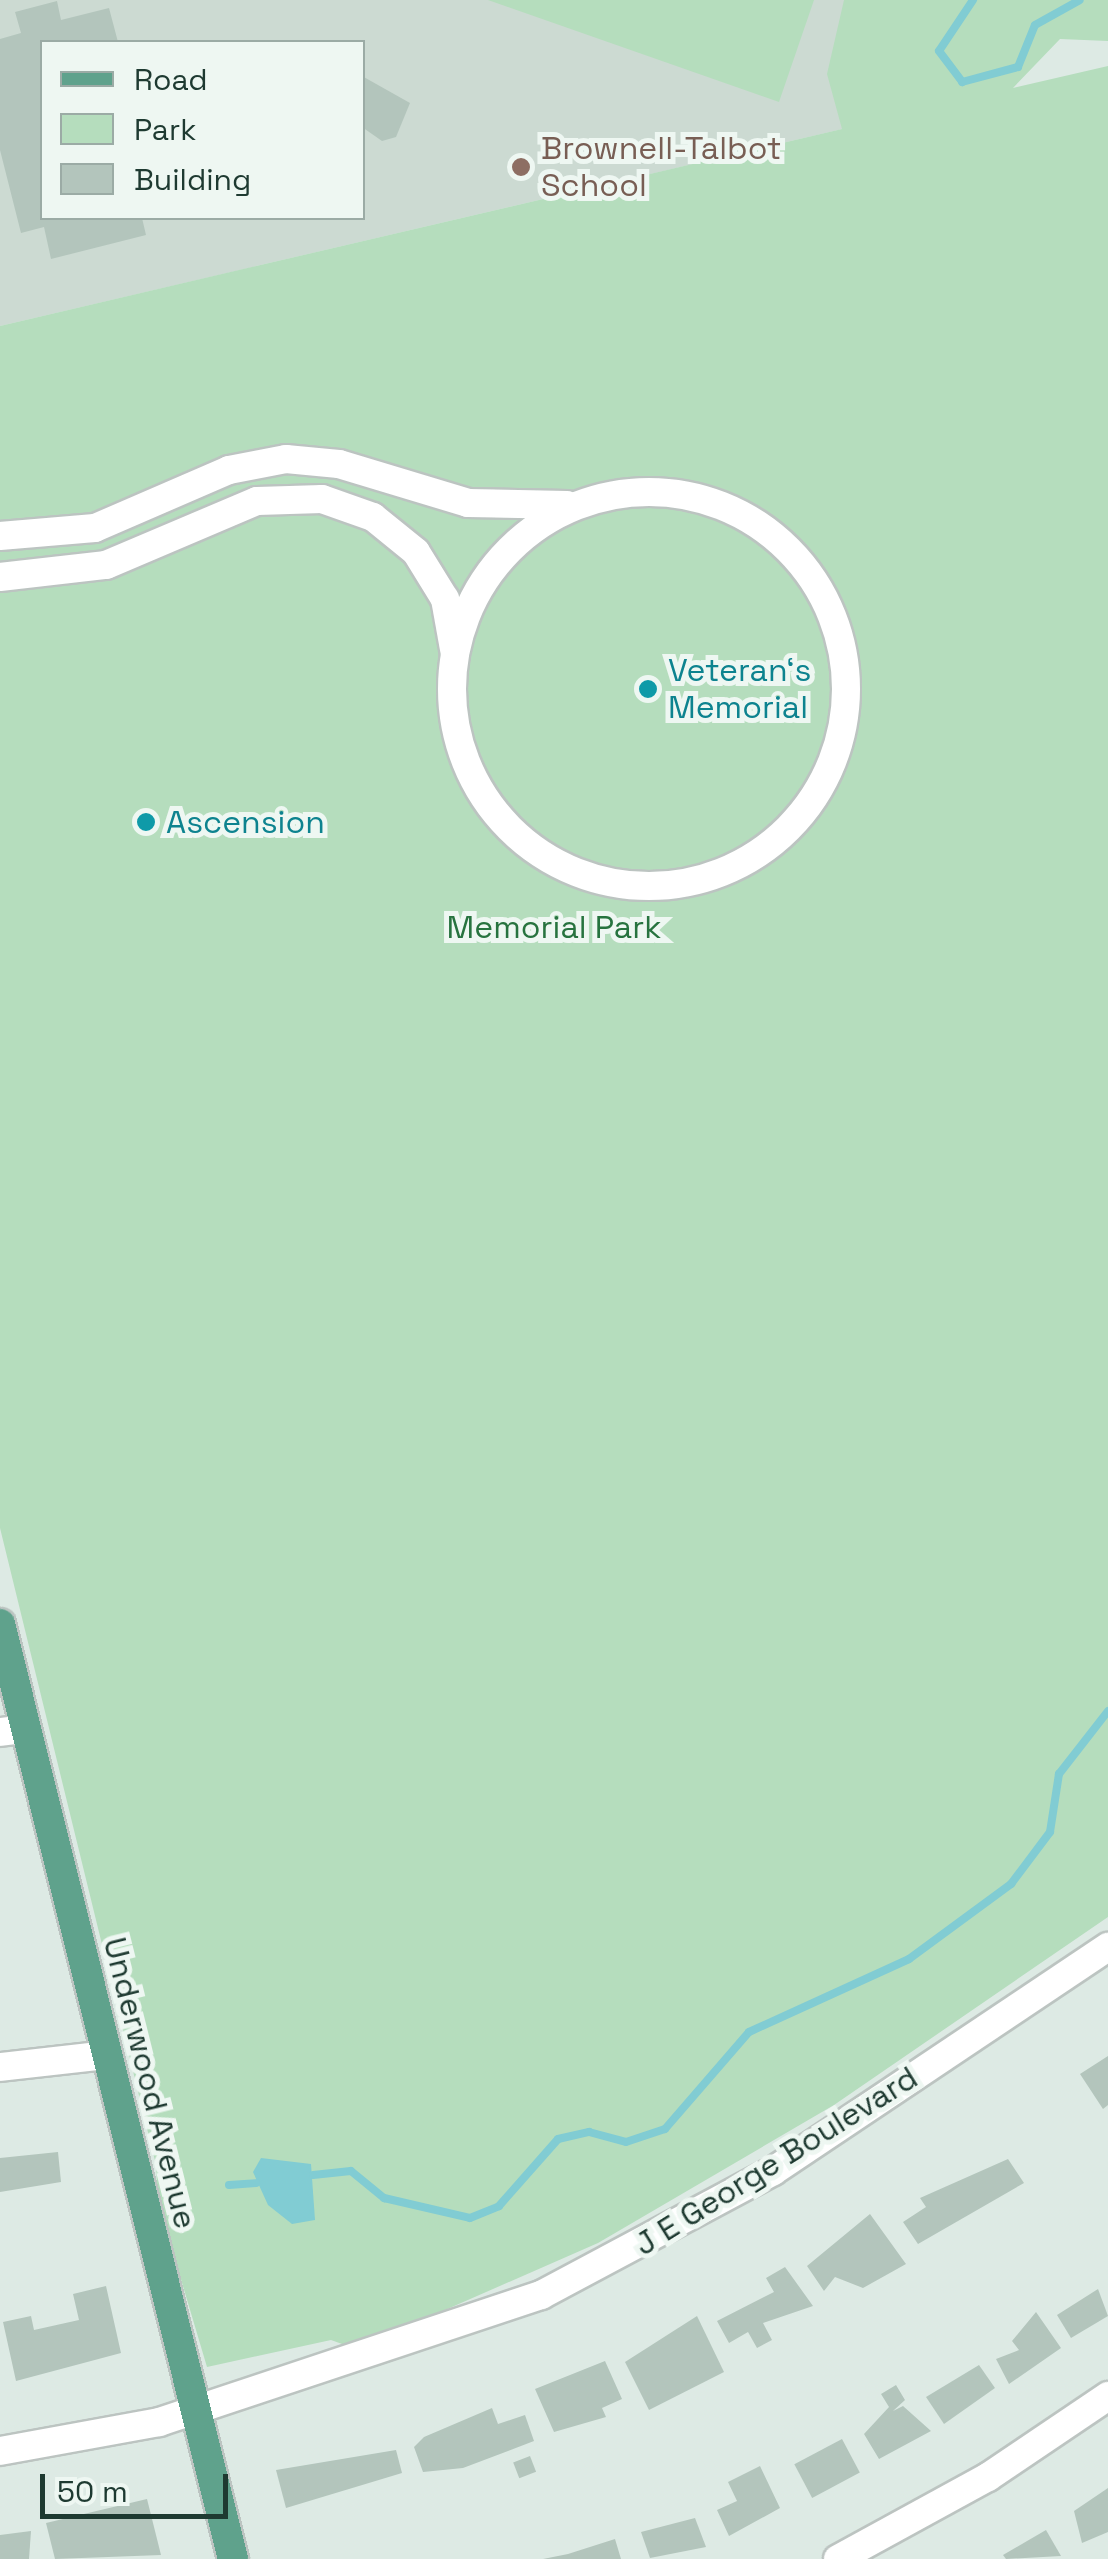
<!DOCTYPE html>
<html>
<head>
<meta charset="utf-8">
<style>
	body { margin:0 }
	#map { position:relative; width:1108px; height:2559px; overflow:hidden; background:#ddeae4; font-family:"Space Grotesk",sans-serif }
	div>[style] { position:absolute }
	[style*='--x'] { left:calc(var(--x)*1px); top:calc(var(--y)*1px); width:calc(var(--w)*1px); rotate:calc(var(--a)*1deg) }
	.built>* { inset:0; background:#ccdad2 }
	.green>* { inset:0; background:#b5ddbd }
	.water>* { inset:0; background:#81ccd3 }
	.stream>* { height:8px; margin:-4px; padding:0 4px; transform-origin:4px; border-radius:4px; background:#81ccd3 }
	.building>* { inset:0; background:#b3c5bc; transform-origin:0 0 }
	.roads { filter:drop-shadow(2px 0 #bcc4c1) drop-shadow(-2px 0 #bcc4c1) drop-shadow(0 2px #bcc4c1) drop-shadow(0 -2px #bcc4c1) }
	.minor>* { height:28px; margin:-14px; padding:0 14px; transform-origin:14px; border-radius:14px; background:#fff }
	.minor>.ring { margin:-14px; padding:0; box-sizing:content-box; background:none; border:28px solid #fff; border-radius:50% }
	.major>* { height:30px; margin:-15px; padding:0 15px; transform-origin:15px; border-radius:15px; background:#5fa28c }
	.dots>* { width:28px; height:28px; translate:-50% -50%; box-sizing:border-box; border:5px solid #eef7f2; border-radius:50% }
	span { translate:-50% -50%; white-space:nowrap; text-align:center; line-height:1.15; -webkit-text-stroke:10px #eef7f2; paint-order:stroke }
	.education-label { font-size:32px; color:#785e54 }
	.left { translate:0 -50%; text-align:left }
	.culture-label { font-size:32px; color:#0d838f }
	.park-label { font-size:32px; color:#27733f }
	.street-label { font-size:32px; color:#1e3a31 }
	.legend { position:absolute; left:40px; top:40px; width:325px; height:180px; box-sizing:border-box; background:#eef7f2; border:2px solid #9baba5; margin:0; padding:12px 18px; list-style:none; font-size:30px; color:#1e3a31 }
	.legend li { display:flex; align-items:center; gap:20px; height:50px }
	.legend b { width:50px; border:2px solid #9baba5 }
	.scale { position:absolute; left:40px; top:2474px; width:188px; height:45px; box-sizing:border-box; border:5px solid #1e3a31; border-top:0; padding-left:12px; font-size:30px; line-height:35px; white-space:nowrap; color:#1e3a31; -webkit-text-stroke:8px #eef7f2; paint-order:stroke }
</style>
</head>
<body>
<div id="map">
	<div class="built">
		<i style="clip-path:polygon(evenodd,0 0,869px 0,894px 117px,0 326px,0 0,42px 42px,362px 42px,362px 218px,42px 218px,42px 42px)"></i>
	</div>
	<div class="green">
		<i style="clip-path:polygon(488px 0,814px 0,779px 102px)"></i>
		<i style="clip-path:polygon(844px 0,1108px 0,1108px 41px,1060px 39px,1013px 88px,1108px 66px,1108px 1917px,834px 2105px,598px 2243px,356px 2349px,331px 2340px,207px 2367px,158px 2202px,156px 2165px,0 1528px,0 326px,842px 129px,827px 74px)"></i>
	</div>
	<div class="water">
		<i style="clip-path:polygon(261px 2158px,311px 2164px,315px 2220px,292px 2224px,268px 2205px,253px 2172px)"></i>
	</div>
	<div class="stream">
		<i style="--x:973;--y:0;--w:61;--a:123.7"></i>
		<i style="--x:939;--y:51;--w:39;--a:53"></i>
		<i style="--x:962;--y:82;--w:58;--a:-15"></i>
		<i style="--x:1018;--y:67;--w:45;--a:-68"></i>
		<i style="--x:1035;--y:25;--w:51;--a:-29.1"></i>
		<i style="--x:313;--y:2175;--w:38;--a:-6"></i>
		<i style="--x:351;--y:2171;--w:43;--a:39.3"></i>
		<i style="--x:384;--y:2198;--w:88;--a:13.1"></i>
		<i style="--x:470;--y:2218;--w:31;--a:-22"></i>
		<i style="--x:499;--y:2206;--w:89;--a:-48.6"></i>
		<i style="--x:558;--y:2139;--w:32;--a:-13"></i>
		<i style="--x:589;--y:2132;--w:38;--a:15"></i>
		<i style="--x:626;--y:2142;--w:41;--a:-18.4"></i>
		<i style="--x:665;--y:2129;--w:128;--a:-49.1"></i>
		<i style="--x:749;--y:2032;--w:176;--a:-24.5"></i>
		<i style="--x:909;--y:1959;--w:127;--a:-36.3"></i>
		<i style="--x:1011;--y:1884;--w:65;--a:-53.1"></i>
		<i style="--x:1050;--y:1832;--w:59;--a:-81.2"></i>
		<i style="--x:1059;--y:1774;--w:80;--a:-52.1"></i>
		<i style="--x:229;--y:2185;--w:27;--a:-4"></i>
	</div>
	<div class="building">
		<i style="clip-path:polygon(57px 1px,61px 20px,109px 8px,118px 42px,42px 42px,42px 218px,142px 218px,146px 235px,51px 259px,44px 227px,21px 233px,0 150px,0 39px,21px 33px,15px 12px)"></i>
		<i style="clip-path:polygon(362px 76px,410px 103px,396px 137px,382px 141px,362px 127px)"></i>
		<i style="clip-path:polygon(1108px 2056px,1108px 2105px,1103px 2109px,1080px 2074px)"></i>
		<i style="clip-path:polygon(58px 2152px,61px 2182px,0 2192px,0 2158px)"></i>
		<i style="clip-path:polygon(1008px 2159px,1024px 2183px,918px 2244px,903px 2222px,926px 2207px,920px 2198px)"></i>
		<i style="clip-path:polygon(870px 2214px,906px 2264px,863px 2288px,835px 2277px,824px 2291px,807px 2266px)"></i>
		<i style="clip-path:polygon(785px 2267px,813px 2306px,763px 2323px,772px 2340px,757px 2348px,748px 2332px,729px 2343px,717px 2321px,774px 2292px,766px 2278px)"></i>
		<i style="clip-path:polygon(106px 2286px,121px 2353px,16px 2381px,3px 2322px,31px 2316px,34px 2330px,79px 2320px,73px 2294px)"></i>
		<i style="clip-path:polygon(1098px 2289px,1108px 2316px,1071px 2338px,1057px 2315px)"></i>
		<i style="clip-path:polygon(1036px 2312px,1061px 2348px,1009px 2384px,996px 2359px,1019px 2350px,1012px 2341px)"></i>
		<i style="clip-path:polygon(697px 2316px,724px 2372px,649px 2410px,625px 2362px)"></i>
		<i style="clip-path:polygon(605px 2361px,622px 2399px,602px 2408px,606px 2417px,554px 2432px,535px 2389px)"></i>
		<i style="clip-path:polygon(979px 2365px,995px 2388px,944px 2424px,926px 2397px)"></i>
		<i style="clip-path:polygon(896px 2385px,905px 2400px,893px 2411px,903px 2406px,931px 2431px,879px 2459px,864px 2434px,889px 2407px,881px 2394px)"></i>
		<i style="clip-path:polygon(492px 2408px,498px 2424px,525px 2415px,534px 2441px,463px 2468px,423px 2472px,414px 2447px,424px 2437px)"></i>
		<i style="left:842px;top:2439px;width:38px;height:54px;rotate:62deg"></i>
		<i style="clip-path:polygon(396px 2450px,402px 2473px,286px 2508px,276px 2470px)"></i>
		<i style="left:530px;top:2456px;width:17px;height:18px;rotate:69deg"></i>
		<i style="clip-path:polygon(760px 2466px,780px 2508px,729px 2536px,717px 2510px,737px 2501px,728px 2482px)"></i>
		<i style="clip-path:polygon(1108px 2488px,1108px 2532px,1082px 2543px,1074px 2511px)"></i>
		<i style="clip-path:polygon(147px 2499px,161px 2555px,55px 2559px,46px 2523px)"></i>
		<i style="clip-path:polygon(695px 2518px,706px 2547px,650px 2558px,641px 2532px)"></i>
		<i style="clip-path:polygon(1046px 2530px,1061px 2556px,1006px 2559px,1003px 2555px)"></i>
		<i style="clip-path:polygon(31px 2531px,29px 2559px,0 2559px,0 2535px)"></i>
		<i style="clip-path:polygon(615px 2539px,621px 2559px,543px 2559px,568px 2554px)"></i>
	</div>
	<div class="roads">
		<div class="minor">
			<i class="ring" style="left:452px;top:492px;width:366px;height:366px"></i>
			<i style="--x:0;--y:536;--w:95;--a:-4.8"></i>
			<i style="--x:95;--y:528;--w:146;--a:-23.4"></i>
			<i style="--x:229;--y:470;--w:58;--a:-10.9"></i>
			<i style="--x:286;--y:459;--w:53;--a:5.4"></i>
			<i style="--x:339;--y:464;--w:135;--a:16.8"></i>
			<i style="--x:468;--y:503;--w:99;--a:1.2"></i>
			<i style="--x:0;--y:577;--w:107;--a:-6.5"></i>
			<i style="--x:106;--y:565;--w:164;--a:-23"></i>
			<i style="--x:257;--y:501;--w:65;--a:-1.8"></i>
			<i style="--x:322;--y:499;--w:54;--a:19.4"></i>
			<i style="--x:373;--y:517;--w:55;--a:39.1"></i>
			<i style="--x:416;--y:552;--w:55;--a:58.3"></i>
			<i style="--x:445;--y:599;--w:51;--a:79.8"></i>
			<i style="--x:0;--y:1732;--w:26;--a:-7"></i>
			<i style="--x:0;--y:2067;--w:108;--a:-6.4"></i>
			<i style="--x:0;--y:2451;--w:162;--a:-10.3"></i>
			<i style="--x:159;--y:2422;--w:403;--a:-18.4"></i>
			<i style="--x:541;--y:2295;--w:263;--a:-28.1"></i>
			<i style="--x:773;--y:2171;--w:403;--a:-33.8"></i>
			<i style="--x:838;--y:2559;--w:171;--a:-28.7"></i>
			<i style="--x:988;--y:2477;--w:145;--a:-34"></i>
		</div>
		<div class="major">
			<i style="--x:0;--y:1624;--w:964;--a:76.01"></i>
		</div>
	</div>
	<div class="dots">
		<i style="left:521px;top:167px;background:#8d6e63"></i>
		<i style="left:648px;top:689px;background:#0f9aa8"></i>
		<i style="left:146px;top:822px;background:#0f9aa8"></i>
	</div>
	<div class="education-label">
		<span class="left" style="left:541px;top:167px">Brownell-Talbot<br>School</span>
	</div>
	<div class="culture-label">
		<span class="left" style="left:668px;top:689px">Veteranʻs<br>Memorial</span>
		<span class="left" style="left:166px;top:822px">Ascension</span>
	</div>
	<div class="park-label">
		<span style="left:554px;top:927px">Memorial Park</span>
	</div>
	<div class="street-label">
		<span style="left:150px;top:2083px;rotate:76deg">Underwood Avenue</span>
		<span style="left:776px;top:2161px;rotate:-32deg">J E George Boulevard</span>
	</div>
	<ul class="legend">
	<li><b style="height:12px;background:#5fa28c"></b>Road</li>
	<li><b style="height:28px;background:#b5ddbd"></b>Park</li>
	<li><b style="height:28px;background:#b3c5bc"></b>Building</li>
	</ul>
	<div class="scale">50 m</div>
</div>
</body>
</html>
